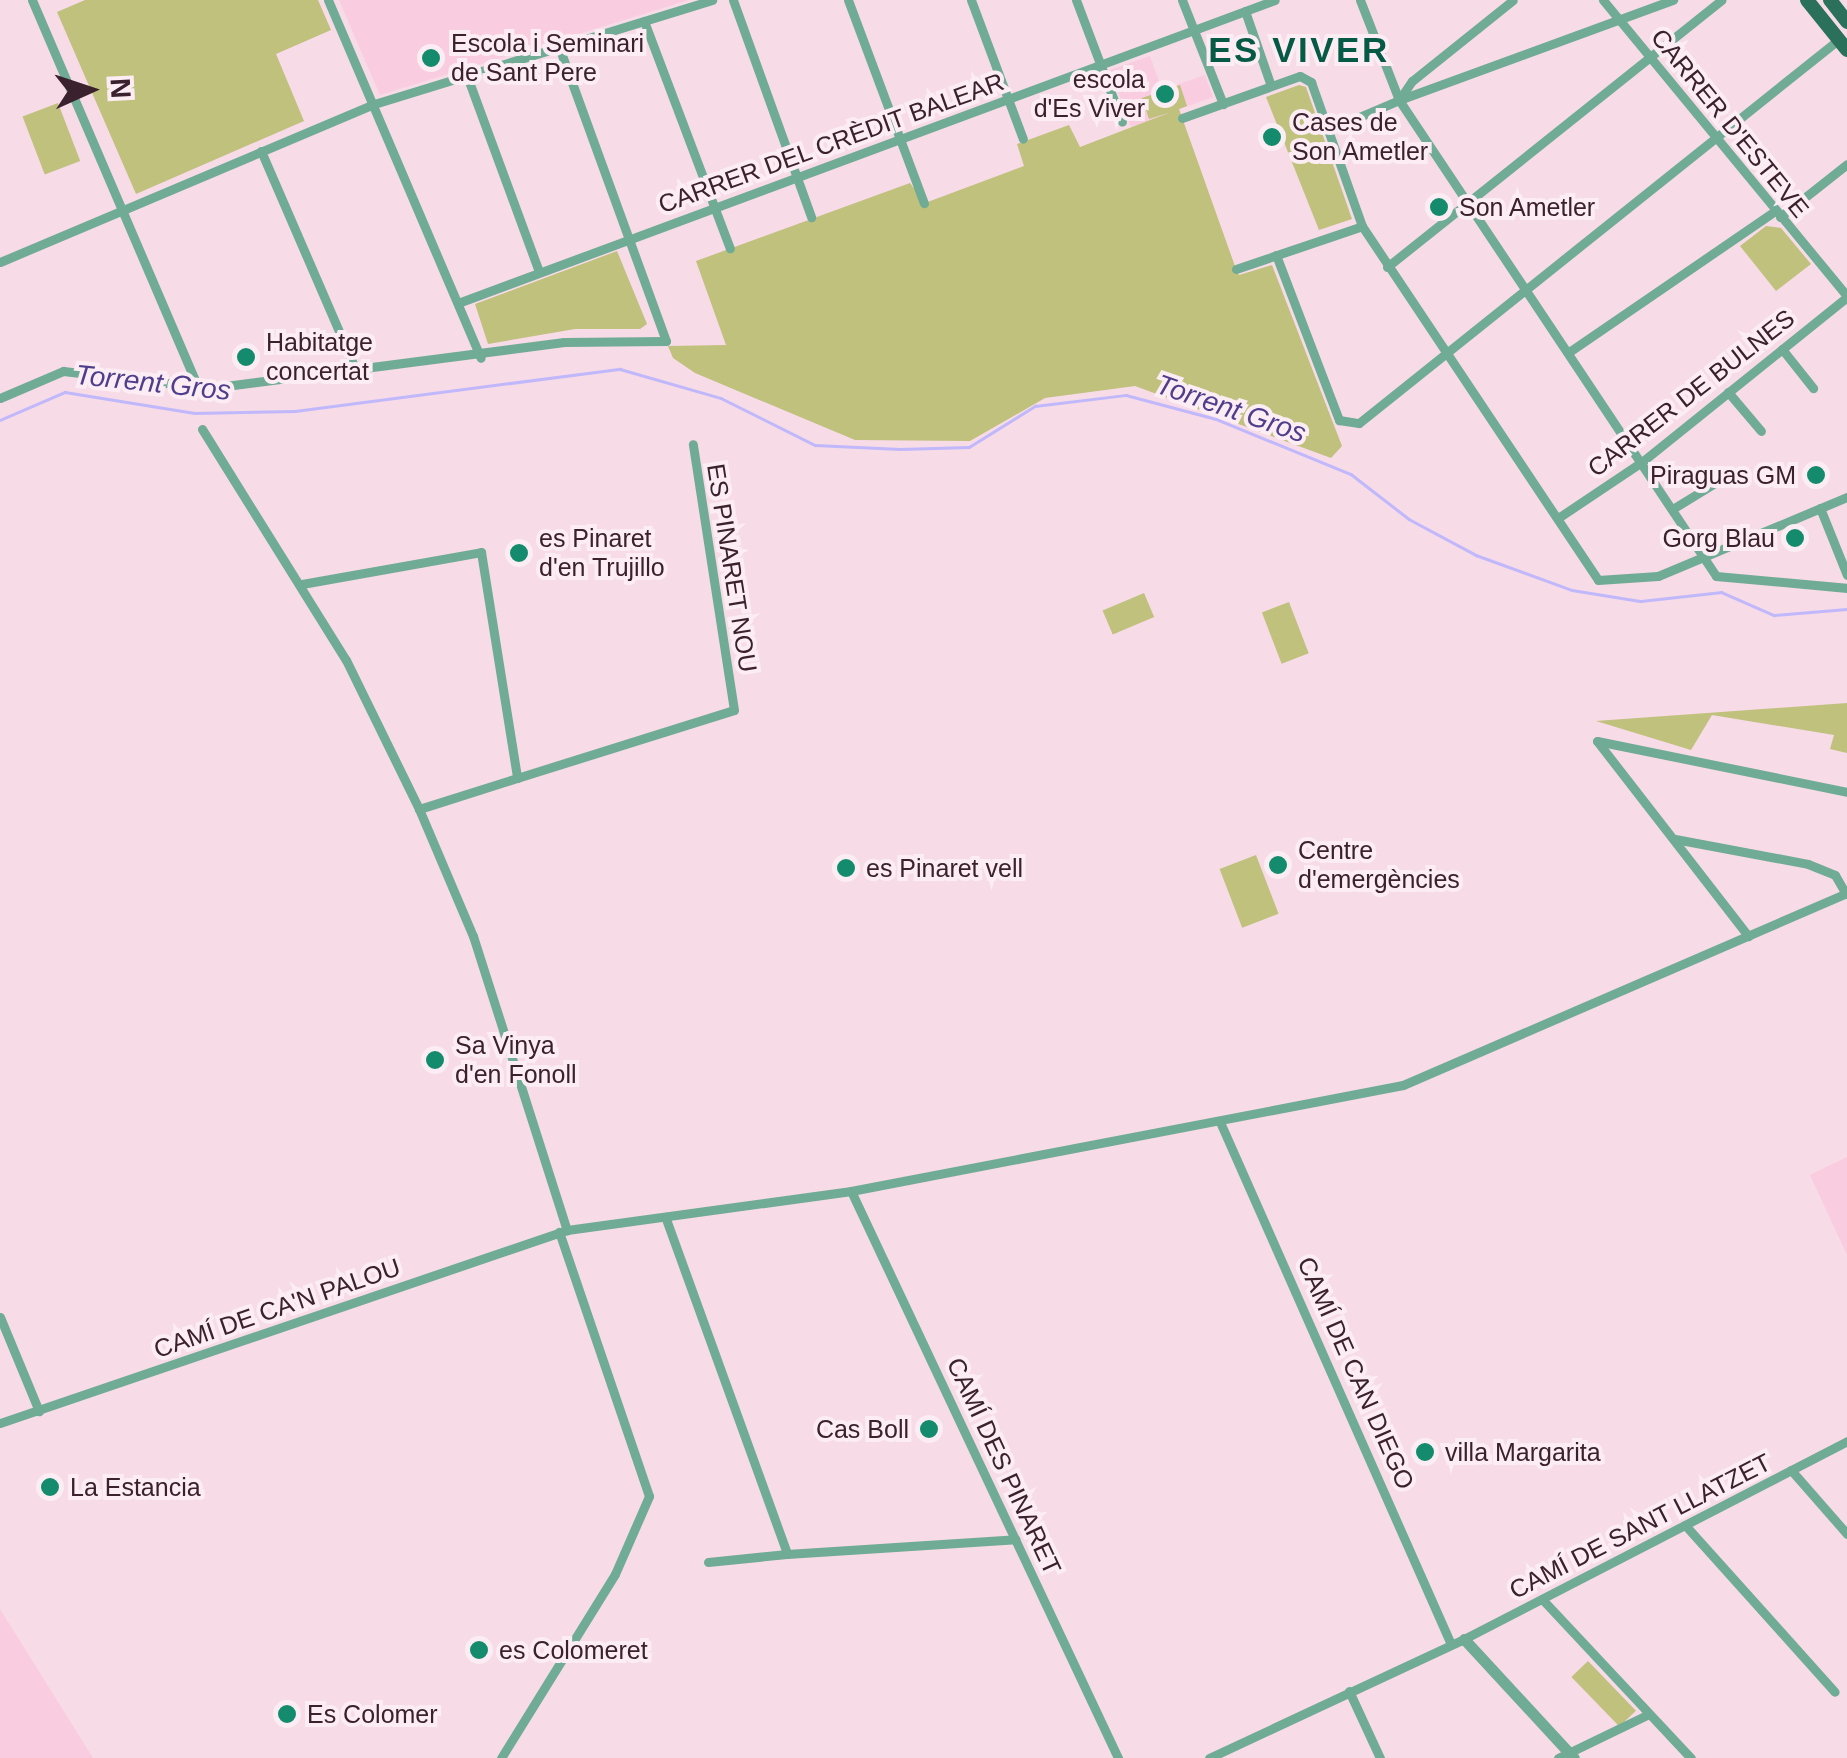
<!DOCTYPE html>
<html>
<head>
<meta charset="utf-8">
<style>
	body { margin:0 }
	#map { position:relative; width:1847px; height:1758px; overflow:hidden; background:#f7dbe7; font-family:Helvetica,sans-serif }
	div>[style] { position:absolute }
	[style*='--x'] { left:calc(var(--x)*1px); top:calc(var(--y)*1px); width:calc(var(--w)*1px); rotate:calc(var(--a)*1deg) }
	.built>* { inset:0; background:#facce0 }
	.green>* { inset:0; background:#bfc17d; transform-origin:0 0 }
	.stream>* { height:2.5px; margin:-1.25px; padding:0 1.25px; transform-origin:1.25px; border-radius:1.25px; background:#c0b8fb }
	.minor>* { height:9px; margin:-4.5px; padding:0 4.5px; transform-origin:4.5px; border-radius:4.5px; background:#70ab96 }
	.tertiary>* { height:11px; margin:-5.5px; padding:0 5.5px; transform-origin:5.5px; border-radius:5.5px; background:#70ab96 }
	.primary>* { height:14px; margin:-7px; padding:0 7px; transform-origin:7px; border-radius:7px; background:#2a705a }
	.dots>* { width:28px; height:28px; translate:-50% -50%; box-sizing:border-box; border:5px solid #fbedf3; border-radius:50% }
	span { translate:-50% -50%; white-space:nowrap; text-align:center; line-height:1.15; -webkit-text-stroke:8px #fbedf3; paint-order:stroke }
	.poi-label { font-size:25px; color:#3b212e }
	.left { translate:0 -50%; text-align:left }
	.right { translate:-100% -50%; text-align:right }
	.street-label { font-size:25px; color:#3b212e }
	.water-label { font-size:28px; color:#4f3e8b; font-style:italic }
	.district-label { font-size:35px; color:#055945; font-weight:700; letter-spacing:2.5px }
	.north { position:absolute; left:40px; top:40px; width:100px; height:100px; -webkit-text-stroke:8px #fbedf3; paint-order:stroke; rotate:87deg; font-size:28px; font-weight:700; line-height:40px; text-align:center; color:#3b212e }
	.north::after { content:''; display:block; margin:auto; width:35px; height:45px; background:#3b212e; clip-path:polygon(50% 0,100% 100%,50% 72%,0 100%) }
</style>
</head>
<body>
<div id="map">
	<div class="built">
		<i style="clip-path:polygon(339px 0,689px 0,380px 95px)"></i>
		<i style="clip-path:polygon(1150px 56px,1162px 90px,1205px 75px,1213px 97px,1131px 127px,1110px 70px)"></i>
		<i style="clip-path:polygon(1847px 1157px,1847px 1255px,1810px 1175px)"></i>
		<i style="clip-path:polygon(0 1609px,93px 1758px,0 1758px)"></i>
	</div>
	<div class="green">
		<i style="clip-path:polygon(85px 0,318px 0,331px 30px,276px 54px,304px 121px,136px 194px,57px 12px)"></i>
		<i style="clip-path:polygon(1180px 85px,1187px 106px,1179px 109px,1236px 269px,1239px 275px,1272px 265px,1342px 446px,1331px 458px,1135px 386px,1045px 398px,970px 441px,855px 440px,695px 373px,673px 358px,668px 346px,726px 345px,696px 261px,910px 183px,925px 203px,1024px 166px,1017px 144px,1069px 125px,1080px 147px,1171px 112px,1149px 119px,1142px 98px)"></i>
		<i style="clip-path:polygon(1299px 85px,1306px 87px,1352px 219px,1319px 230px,1266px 97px)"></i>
		<i style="left:58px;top:103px;width:62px;height:38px;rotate:69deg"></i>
		<i style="clip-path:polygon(1766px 226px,1781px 228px,1811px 264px,1776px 291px,1740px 246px)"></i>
		<i style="clip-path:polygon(617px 251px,647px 324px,640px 329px,575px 329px,488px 344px,475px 304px)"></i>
		<i style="left:1144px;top:593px;width:26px;height:45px;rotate:67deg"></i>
		<i style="left:1289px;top:602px;width:55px;height:29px;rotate:69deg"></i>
		<i style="clip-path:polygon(1847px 703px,1847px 753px,1830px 749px,1834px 735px,1712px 715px,1691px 750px,1596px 721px)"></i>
		<i style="left:1256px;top:855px;width:63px;height:39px;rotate:69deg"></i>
		<i style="left:1588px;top:1661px;width:69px;height:23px;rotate:46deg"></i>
	</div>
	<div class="stream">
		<i style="--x:0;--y:420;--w:71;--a:-23.3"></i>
		<i style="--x:65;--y:392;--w:131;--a:9.2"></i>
		<i style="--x:194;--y:413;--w:101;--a:-1.1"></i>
		<i style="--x:295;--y:411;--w:328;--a:-7.4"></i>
		<i style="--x:620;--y:369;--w:105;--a:16"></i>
		<i style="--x:721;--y:398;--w:105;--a:26.6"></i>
		<i style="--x:815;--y:445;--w:85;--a:2.7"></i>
		<i style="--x:900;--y:449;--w:69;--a:-1.7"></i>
		<i style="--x:969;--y:447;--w:78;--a:-31.8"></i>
		<i style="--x:1035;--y:406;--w:92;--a:-6.9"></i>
		<i style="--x:1126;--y:395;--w:93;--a:14.9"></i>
		<i style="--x:1216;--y:419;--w:146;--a:22.2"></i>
		<i style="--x:1351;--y:474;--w:73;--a:37.8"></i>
		<i style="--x:1409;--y:519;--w:76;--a:28.2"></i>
		<i style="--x:1476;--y:555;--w:102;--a:20"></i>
		<i style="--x:1572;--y:590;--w:70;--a:9.1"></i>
		<i style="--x:1641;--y:601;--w:81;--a:-6.4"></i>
		<i style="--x:1721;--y:592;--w:58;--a:23.5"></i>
		<i style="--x:1774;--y:615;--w:73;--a:-4.7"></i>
	</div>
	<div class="minor">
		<i style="--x:32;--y:0;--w:419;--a:66.8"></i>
		<i style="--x:328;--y:0;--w:389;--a:66.9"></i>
		<i style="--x:733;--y:0;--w:231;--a:70.2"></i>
		<i style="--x:848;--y:0;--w:217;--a:69.5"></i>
		<i style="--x:971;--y:0;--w:148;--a:69.5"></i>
		<i style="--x:1076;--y:0;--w:130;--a:69.3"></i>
		<i style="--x:1182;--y:0;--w:112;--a:68.5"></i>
		<i style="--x:1360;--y:0;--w:107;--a:68.7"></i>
		<i style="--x:1399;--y:100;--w:572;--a:56.34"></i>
		<i style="--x:1716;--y:576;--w:132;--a:5.2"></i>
		<i style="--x:1603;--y:0;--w:384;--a:50.5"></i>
		<i style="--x:1245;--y:11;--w:79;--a:70.9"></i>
		<i style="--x:644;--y:21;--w:243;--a:69.3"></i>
		<i style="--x:467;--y:76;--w:209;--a:69.8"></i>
		<i style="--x:1399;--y:100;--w:292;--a:-20.1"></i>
		<i style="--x:1182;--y:118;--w:125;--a:-19.6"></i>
		<i style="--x:1300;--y:76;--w:13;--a:29"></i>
		<i style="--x:1311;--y:82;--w:153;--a:70.5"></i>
		<i style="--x:1362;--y:226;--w:425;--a:56.3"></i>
		<i style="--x:1598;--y:580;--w:60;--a:-3.8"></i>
		<i style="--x:1658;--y:576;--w:205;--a:-22.7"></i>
		<i style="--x:1329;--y:130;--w:76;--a:-23.2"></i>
		<i style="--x:1399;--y:100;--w:23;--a:-56"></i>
		<i style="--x:1412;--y:81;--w:129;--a:-38.7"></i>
		<i style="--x:261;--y:151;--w:240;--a:66.6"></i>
		<i style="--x:1780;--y:217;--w:85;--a:-38.3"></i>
		<i style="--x:1276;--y:255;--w:177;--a:69.1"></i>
		<i style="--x:1339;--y:420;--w:20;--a:9"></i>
		<i style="--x:1359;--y:423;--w:613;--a:-38.65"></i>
		<i style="--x:0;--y:262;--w:403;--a:-22.9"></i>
		<i style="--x:371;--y:105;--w:357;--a:-17.1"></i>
		<i style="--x:1387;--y:267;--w:428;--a:-38.6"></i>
		<i style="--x:1236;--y:269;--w:133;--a:-18.8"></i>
		<i style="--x:458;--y:303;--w:871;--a:-20.35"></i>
		<i style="--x:1782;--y:349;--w:50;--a:51.5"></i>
		<i style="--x:1569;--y:352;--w:250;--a:-34.4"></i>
		<i style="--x:1728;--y:392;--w:51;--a:49.8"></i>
		<i style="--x:0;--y:398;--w:69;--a:-23.2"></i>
		<i style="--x:63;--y:371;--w:148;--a:6.6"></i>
		<i style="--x:210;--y:388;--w:357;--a:-7.4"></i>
		<i style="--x:564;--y:342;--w:102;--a:-0.6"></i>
		<i style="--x:666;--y:341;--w:313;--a:-110"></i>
		<i style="--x:202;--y:429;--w:272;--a:58.1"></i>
		<i style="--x:346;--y:660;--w:166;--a:63.9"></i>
		<i style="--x:419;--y:809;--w:138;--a:67"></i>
		<i style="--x:473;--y:936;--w:309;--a:72.3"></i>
		<i style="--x:1674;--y:508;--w:48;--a:-31.4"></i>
		<i style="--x:1820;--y:508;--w:72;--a:68.1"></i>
		<i style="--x:1558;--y:518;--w:102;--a:-33.8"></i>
		<i style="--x:1643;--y:461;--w:262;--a:-38.8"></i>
		<i style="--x:302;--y:584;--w:182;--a:-10.1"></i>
		<i style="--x:481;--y:552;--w:229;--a:80.9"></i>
		<i style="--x:517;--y:778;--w:103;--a:162.4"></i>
		<i style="--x:1597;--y:741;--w:255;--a:11.5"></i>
		<i style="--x:1597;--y:741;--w:247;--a:52.2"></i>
		<i style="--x:517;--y:778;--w:227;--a:-17.4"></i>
		<i style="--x:734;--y:710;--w:269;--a:-98.8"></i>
		<i style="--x:1675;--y:839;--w:135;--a:10.6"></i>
		<i style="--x:1808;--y:864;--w:29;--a:22"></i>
		<i style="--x:1835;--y:875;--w:22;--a:60"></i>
		<i style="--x:1220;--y:1122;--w:569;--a:66.14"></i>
		<i style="--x:851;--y:1191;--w:627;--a:64.78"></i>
		<i style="--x:666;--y:1219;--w:356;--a:70.1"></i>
		<i style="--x:787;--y:1554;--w:229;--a:-3.7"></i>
		<i style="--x:0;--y:1317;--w:102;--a:67.5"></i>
		<i style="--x:0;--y:1423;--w:599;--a:-18.8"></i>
		<i style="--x:567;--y:1230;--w:287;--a:-7.8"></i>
		<i style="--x:851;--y:1191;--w:562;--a:-10.87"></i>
		<i style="--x:1403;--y:1085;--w:484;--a:-23.4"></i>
		<i style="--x:1791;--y:1470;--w:85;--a:48.8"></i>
		<i style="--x:1685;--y:1525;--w:224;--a:48.1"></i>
		<i style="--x:708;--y:1562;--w:79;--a:-5.8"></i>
		<i style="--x:1542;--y:1599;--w:218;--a:46.9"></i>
		<i style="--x:1349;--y:1691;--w:74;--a:65.2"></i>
		<i style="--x:501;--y:1758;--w:216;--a:-58.2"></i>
		<i style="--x:615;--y:1574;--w:85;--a:-66.4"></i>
		<i style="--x:649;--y:1496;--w:279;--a:-108.8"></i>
		<i style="--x:1209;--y:1758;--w:277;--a:-25"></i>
		<i style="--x:1460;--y:1641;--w:436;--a:-27.3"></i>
		<i style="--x:1558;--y:1758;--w:101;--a:-25.8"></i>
	</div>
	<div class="tertiary">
		<i style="--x:1464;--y:1639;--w:162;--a:47.3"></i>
	</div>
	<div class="primary">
		<i style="--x:1807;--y:0;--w:64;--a:51.3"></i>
		<i style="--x:1830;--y:0;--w:28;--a:52"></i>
	</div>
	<div class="dots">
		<i style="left:431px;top:58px;background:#148b6d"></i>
		<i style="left:1165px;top:94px;background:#148b6d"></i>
		<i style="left:1272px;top:137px;background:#148b6d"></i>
		<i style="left:1439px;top:207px;background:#148b6d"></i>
		<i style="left:246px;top:357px;background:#148b6d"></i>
		<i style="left:1816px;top:475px;background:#148b6d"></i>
		<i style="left:1795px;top:538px;background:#148b6d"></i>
		<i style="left:519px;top:553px;background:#148b6d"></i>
		<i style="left:1278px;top:865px;background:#148b6d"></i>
		<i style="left:846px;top:868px;background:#148b6d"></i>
		<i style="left:435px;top:1060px;background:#148b6d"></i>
		<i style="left:929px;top:1429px;background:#148b6d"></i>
		<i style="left:1425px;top:1452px;background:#148b6d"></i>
		<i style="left:50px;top:1487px;background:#148b6d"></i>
		<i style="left:479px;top:1650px;background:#148b6d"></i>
		<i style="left:287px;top:1714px;background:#148b6d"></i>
	</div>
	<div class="poi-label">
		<span class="left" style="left:451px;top:58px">Escola i Seminari<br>de Sant Pere</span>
		<span class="right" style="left:1145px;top:94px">escola<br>d'Es Viver</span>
		<span class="left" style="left:1292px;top:137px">Cases de<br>Son Ametler</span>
		<span class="left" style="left:1459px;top:207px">Son Ametler</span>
		<span class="left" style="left:266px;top:357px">Habitatge<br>concertat</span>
		<span class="right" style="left:1796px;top:475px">Piraguas GM</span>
		<span class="right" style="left:1775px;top:538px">Gorg Blau</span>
		<span class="left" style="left:539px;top:553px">es Pinaret<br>d'en Trujillo</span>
		<span class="left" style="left:1298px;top:865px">Centre<br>d'emergències</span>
		<span class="left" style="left:866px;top:868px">es Pinaret vell</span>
		<span class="left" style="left:455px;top:1060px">Sa Vinya<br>d'en Fonoll</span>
		<span class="right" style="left:909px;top:1429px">Cas Boll</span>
		<span class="left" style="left:1445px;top:1452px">villa Margarita</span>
		<span class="left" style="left:70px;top:1487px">La Estancia</span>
		<span class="left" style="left:499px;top:1650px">es Colomeret</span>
		<span class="left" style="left:307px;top:1714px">Es Colomer</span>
	</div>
	<div class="street-label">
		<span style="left:1730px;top:123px;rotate:51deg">CARRER D'ESTEVE</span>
		<span style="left:831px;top:143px;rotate:-20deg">CARRER DEL CRÈDIT BALEAR</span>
		<span style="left:1691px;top:393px;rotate:-38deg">CARRER DE BULNES</span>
		<span style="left:732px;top:568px;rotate:81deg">ES PINARET NOU</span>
		<span style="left:277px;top:1308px;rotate:-19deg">CAMÍ DE CA'N PALOU</span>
		<span style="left:1356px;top:1373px;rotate:66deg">CAMÍ DE CAN DIEGO</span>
		<span style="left:1004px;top:1466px;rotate:65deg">CAMÍ DES PINARET</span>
		<span style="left:1640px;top:1526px;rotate:-27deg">CAMÍ DE SANT LLATZET</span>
	</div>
	<div class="water-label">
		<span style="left:153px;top:383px;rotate:6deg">Torrent Gros</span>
		<span style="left:1231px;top:409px;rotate:19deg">Torrent Gros</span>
	</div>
	<div class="district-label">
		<span style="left:1299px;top:50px">ES VIVER</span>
	</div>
	<div class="north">N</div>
</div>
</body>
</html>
